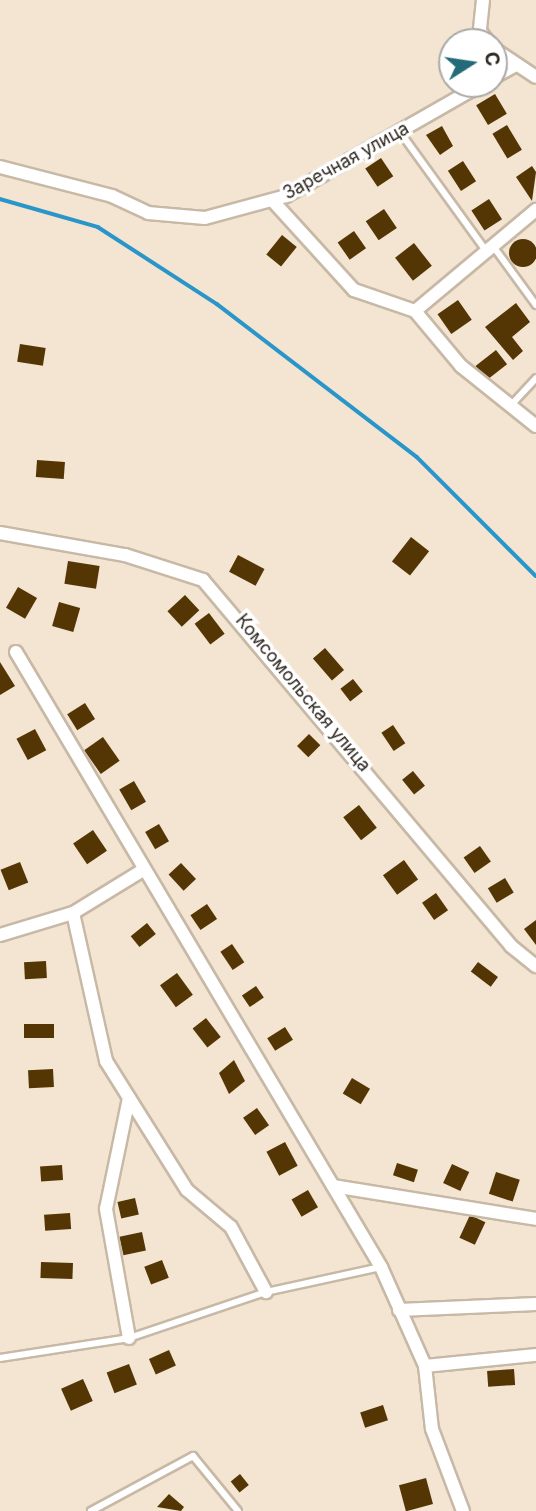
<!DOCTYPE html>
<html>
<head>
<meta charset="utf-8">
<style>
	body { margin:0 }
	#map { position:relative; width:536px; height:1511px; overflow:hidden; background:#f4e5d2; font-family:Inter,sans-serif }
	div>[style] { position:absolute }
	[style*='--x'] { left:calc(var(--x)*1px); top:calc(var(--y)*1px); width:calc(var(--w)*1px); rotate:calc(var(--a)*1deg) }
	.stream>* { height:3.5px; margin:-1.75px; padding:0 1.75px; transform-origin:1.75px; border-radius:1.75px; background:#2a95c9 }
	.building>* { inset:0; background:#533604; transform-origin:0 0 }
	.round { border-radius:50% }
	.roads { filter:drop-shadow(2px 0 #c7b9a6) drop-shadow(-2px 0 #c7b9a6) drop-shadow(0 2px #c7b9a6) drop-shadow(0 -2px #c7b9a6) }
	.service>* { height:6px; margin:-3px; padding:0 3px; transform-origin:3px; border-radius:3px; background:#fff }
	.minor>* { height:12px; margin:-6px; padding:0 6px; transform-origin:6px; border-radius:6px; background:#fff }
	span { translate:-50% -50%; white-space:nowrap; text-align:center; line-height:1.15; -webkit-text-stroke:7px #fff; paint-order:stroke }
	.street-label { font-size:18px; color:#2e2821 }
	.north { position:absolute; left:438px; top:28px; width:70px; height:70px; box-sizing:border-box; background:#fff; border:2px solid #aba9a6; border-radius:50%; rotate:78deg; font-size:19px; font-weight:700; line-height:28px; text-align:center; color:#2e2821 }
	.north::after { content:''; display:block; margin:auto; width:24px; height:32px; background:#236b78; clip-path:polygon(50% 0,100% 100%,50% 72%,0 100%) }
</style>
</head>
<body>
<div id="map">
	<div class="stream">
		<i style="--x:0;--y:199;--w:102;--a:15.9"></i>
		<i style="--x:98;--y:227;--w:142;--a:32.9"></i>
		<i style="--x:217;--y:304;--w:252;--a:37.4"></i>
		<i style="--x:417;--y:457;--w:168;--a:45"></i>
	</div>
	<div class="building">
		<i style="left:495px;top:94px;width:23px;height:22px;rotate:59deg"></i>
		<i style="left:507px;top:125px;width:29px;height:17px;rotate:59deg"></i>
		<i style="clip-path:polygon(442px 126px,453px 146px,440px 155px,426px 135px)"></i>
		<i style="left:381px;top:158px;width:22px;height:19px;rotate:56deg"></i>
		<i style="left:463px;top:161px;width:24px;height:18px;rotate:57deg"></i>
		<i style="clip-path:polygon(532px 166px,536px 172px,532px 201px,516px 177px)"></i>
		<i style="left:489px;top:199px;width:24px;height:21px;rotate:57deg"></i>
		<i style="left:384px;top:209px;width:23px;height:22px;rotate:56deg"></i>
		<i style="left:354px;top:231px;width:21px;height:20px;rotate:55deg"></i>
		<i style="left:282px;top:235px;width:19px;height:25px;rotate:39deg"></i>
		<i class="round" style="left:509px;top:239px;width:28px;height:28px"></i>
		<i style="left:414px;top:243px;width:29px;height:24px;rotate:52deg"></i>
		<i style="left:458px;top:300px;width:24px;height:25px;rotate:55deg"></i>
		<i style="clip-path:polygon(516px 303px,530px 322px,512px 337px,523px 351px,513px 360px,485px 327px)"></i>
		<i style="left:20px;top:344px;width:26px;height:18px;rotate:9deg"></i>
		<i style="left:496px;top:350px;width:18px;height:26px;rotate:52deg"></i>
		<i style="left:37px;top:460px;width:28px;height:17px;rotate:4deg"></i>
		<i style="left:411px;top:537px;width:23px;height:31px;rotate:38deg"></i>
		<i style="left:238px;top:555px;width:30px;height:19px;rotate:28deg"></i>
		<i style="left:68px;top:561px;width:32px;height:23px;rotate:9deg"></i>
		<i style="left:18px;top:587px;width:22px;height:24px;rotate:30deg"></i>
		<i style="left:185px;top:595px;width:21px;height:24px;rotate:47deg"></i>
		<i style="left:59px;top:602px;width:22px;height:25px;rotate:16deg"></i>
		<i style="left:209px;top:613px;width:26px;height:18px;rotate:53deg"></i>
		<i style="left:325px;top:648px;width:29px;height:16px;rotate:49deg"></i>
		<i style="clip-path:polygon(0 662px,15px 686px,0 695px)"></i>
		<i style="left:353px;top:679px;width:16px;height:16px;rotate:52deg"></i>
		<i style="left:85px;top:703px;width:19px;height:21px;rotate:58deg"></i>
		<i style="left:393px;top:725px;width:22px;height:14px;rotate:56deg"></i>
		<i style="left:35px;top:729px;width:24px;height:21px;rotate:62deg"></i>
		<i style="left:309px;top:734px;width:16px;height:17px;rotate:45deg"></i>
		<i style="left:103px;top:737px;width:29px;height:23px;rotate:55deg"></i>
		<i style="left:413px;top:771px;width:19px;height:14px;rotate:51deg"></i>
		<i style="left:134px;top:781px;width:24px;height:17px;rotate:60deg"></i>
		<i style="left:359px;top:805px;width:29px;height:20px;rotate:52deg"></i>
		<i style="left:159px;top:824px;width:20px;height:16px;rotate:60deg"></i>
		<i style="left:93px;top:830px;width:25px;height:24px;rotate:56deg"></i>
		<i style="left:480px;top:846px;width:19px;height:20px;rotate:55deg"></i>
		<i style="left:404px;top:860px;width:24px;height:26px;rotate:54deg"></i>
		<i style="left:20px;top:862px;width:22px;height:21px;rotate:68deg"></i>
		<i style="left:181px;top:863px;width:22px;height:17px;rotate:47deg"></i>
		<i style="left:505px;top:878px;width:17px;height:20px;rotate:59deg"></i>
		<i style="left:436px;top:893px;width:21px;height:17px;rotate:55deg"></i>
		<i style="left:207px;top:904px;width:18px;height:20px;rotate:56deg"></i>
		<i style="clip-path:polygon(536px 920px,536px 945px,524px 929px)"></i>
		<i style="left:147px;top:923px;width:14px;height:21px;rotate:51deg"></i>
		<i style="left:232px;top:944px;width:22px;height:14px;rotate:56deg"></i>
		<i style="left:46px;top:961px;width:17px;height:22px;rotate:87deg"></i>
		<i style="left:478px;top:962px;width:25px;height:12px;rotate:37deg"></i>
		<i style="left:177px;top:973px;width:27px;height:21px;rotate:54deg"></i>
		<i style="left:256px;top:986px;width:14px;height:17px;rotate:56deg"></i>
		<i style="left:206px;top:1018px;width:24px;height:17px;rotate:52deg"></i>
		<i style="left:54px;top:1024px;width:14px;height:30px;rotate:90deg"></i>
		<i style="left:285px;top:1027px;width:15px;height:21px;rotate:58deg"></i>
		<i style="clip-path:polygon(234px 1060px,245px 1081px,229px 1094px,219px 1073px)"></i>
		<i style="left:53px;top:1069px;width:18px;height:25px;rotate:87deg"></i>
		<i style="left:352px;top:1078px;width:21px;height:18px;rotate:31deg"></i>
		<i style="left:257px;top:1108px;width:21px;height:17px;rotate:55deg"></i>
		<i style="left:285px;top:1142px;width:27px;height:21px;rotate:62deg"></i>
		<i style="left:397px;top:1163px;width:22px;height:13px;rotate:18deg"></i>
		<i style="left:452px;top:1164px;width:19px;height:21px;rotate:25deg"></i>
		<i style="left:62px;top:1165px;width:15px;height:22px;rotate:86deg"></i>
		<i style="left:496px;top:1172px;width:25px;height:23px;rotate:18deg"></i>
		<i style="left:308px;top:1190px;width:20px;height:19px;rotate:60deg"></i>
		<i style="left:135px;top:1198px;width:17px;height:18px;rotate:77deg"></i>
		<i style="left:70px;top:1213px;width:16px;height:26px;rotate:86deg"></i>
		<i style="left:470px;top:1215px;width:17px;height:25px;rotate:25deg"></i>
		<i style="left:142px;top:1232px;width:19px;height:23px;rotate:78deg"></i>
		<i style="left:162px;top:1260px;width:19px;height:19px;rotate:69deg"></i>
		<i style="left:41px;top:1262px;width:32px;height:16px;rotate:2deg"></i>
		<i style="left:169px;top:1350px;width:17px;height:22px;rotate:66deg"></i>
		<i style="left:129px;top:1364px;width:22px;height:24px;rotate:69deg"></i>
		<i style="left:514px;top:1369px;width:16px;height:27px;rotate:86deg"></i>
		<i style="left:83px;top:1379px;width:24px;height:24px;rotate:66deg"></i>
		<i style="left:383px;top:1405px;width:16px;height:24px;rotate:72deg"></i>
		<i style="left:240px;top:1474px;width:14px;height:12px;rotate:51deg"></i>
		<i style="left:426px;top:1478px;width:27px;height:28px;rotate:75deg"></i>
		<i style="clip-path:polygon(169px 1494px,184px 1507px,181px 1511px,157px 1507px)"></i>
	</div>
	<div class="roads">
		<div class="service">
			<i style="--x:400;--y:132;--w:147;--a:54.1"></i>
			<i style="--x:493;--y:246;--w:73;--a:53.9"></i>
			<i style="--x:513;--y:403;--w:34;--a:-47"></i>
			<i style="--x:0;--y:1358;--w:131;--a:-8.8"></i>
			<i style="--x:129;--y:1338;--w:145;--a:-18.6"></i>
			<i style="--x:266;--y:1292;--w:118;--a:-12.3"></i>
			<i style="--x:91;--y:1511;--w:116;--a:-28.3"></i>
			<i style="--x:193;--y:1456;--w:71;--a:50.7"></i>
		</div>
		<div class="minor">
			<i style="--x:483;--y:0;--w:31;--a:96"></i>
			<i style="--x:480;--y:31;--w:14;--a:54"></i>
			<i style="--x:494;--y:49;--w:50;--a:33.7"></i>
			<i style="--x:494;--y:77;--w:26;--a:-29"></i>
			<i style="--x:0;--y:167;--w:116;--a:14.5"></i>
			<i style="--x:112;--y:196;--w:40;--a:25"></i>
			<i style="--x:148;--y:213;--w:57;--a:5"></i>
			<i style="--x:205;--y:218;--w:84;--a:-15.2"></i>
			<i style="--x:286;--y:196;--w:226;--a:-29.7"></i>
			<i style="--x:272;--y:200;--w:122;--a:47.7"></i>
			<i style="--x:354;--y:290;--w:65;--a:19"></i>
			<i style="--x:415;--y:311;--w:72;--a:50.1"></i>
			<i style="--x:461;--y:366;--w:96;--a:38.7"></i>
			<i style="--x:415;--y:311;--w:158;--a:-39.9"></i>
			<i style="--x:0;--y:533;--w:127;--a:10"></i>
			<i style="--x:125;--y:555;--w:82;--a:17.8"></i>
			<i style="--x:203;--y:580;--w:478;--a:49.9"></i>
			<i style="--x:511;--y:946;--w:32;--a:39"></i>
			<i style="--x:16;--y:652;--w:715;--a:59.31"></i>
			<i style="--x:381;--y:1267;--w:108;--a:66"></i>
			<i style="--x:425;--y:1366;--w:112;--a:-5.7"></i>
			<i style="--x:73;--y:913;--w:152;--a:77.4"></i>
			<i style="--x:106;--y:1061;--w:152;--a:57.9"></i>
			<i style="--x:187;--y:1190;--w:57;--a:40.1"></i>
			<i style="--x:231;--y:1227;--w:74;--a:61.7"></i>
			<i style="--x:0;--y:935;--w:76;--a:-16.8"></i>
			<i style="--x:73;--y:913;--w:82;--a:-31.6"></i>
			<i style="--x:129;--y:1098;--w:113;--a:101.7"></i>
			<i style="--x:106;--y:1209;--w:131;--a:79.9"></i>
			<i style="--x:333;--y:1186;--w:206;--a:9.2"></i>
			<i style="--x:399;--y:1310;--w:137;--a:-2.5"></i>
			<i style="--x:425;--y:1366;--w:63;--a:83.7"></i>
			<i style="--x:432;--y:1429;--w:88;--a:69.3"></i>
		</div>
	</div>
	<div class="street-label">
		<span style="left:346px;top:161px;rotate:-29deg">Заречная улица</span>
		<span style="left:303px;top:693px;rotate:50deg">Комсомольская улица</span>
	</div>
	<div class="north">С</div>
</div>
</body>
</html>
